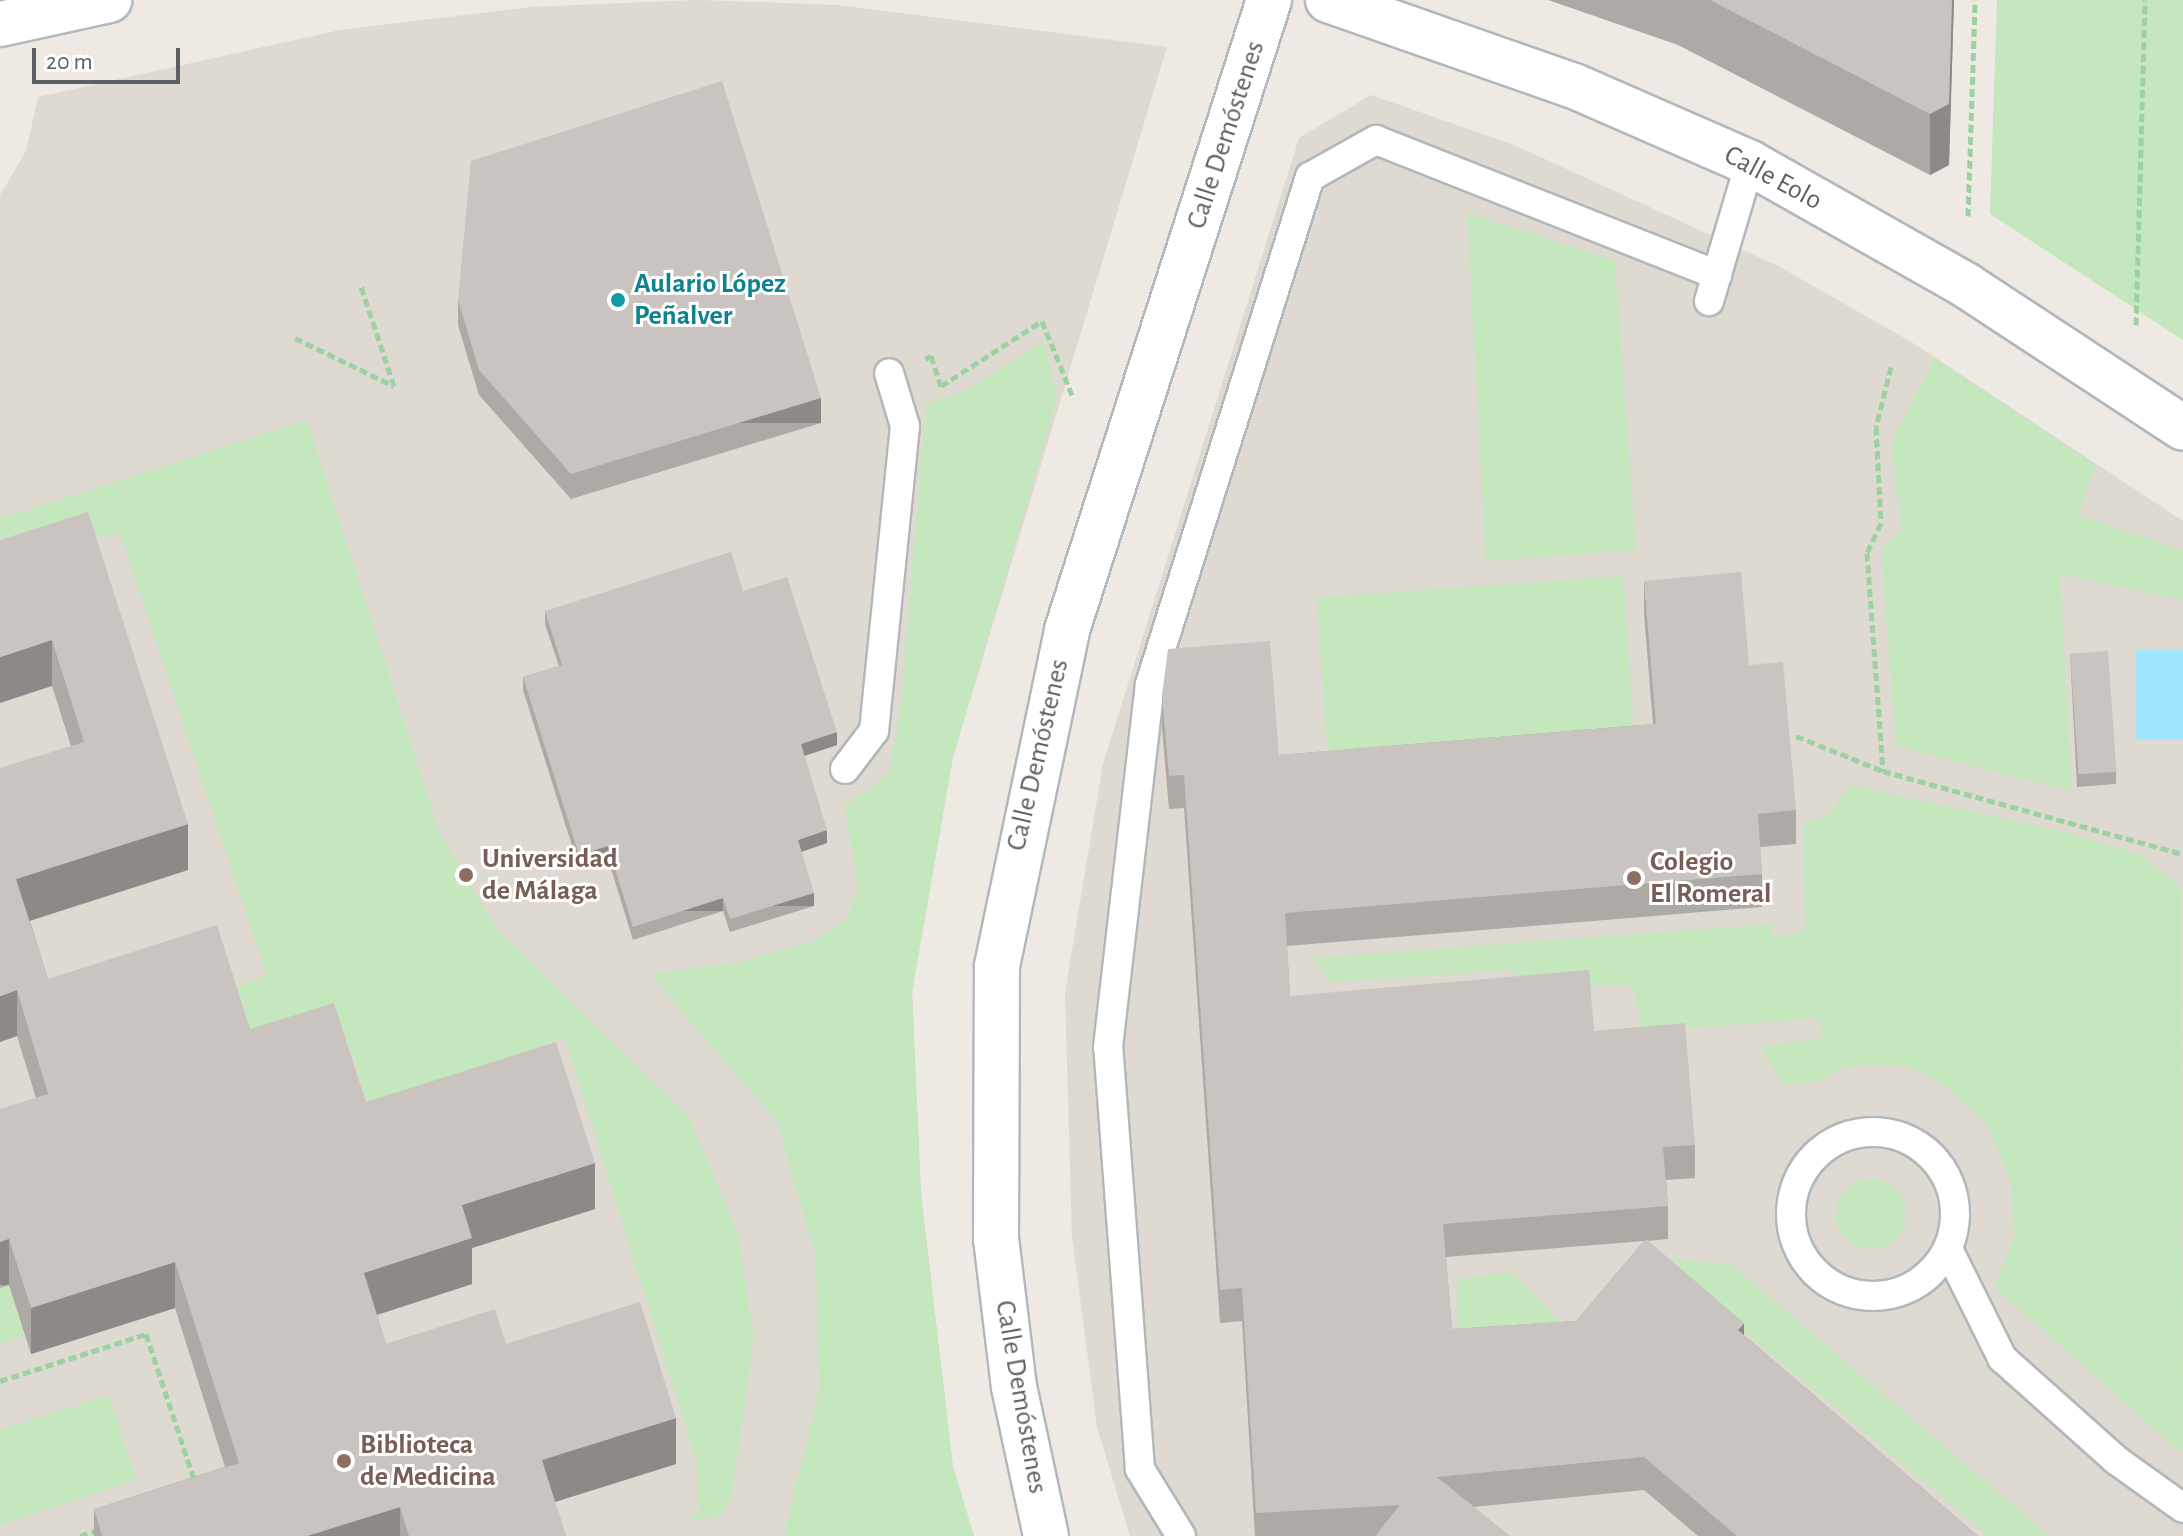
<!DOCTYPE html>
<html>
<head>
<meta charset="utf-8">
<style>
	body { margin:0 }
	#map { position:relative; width:2183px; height:1536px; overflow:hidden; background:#eee9e2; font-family:"Alegreya Sans",sans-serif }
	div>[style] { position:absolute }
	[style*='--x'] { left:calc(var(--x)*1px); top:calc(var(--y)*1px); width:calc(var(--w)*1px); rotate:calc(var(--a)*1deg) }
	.education>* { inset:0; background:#ded9d1 }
	.green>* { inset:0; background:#c4e7bd; transform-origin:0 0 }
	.round { border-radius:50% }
	.water>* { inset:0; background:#a1e6ff; transform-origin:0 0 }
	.path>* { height:5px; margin-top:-2.5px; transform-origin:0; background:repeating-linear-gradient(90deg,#9cd2a1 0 8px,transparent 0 12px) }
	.roads { filter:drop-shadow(2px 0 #b3b7ba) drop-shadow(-2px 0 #b3b7ba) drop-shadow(0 2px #b3b7ba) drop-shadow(0 -2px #b3b7ba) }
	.service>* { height:28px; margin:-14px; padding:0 14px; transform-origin:14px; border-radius:14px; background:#fff }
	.service>.ring { margin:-14px; padding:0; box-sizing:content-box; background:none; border:28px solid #fff; border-radius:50% }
	.minor>* { height:44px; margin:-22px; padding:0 22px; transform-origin:22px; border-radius:22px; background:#fff }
	.secondary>* { height:44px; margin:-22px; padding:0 22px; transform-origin:22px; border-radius:22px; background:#fff }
	.wall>* { inset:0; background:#ada9a4 }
	.shaded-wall>* { inset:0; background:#8d8986; transform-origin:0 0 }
	.building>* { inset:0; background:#c9c4bf; transform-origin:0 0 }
	.dots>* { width:22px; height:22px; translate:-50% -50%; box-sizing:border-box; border:4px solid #fff; border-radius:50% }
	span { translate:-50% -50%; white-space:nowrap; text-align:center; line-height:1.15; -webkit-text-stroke:6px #fff; paint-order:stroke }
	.street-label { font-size:28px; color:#5a6064 }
	.culture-label { font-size:28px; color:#0d838f; font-weight:700 }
	.left { translate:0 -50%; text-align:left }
	.education-label { font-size:28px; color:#785e54; font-weight:700 }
	.scale { position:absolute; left:32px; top:48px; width:148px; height:36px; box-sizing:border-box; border:4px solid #5a6064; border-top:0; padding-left:10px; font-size:24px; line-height:28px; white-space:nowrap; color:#5a6064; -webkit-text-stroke:6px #fff; paint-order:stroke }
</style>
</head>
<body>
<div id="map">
	<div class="education">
		<i style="clip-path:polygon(698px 0,838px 5px,1167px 47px,953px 757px,912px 992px,921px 1194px,953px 1467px,974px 1536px,0 1536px,0 195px,26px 151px,38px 97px,340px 30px,530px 7px)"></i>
		<i style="clip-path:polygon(1371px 95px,1514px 145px,1780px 267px,1913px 343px,2183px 521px,2183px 1536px,1130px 1536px,1097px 1427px,1072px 1237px,1065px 993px,1103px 764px,1299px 138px)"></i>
	</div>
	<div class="green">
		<i style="clip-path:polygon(1997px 0,2183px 0,2183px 340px,1990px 214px)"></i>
		<i style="clip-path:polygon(1467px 213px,1615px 261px,1636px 550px,1486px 561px)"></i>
		<i style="clip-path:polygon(1044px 341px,1057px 399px,953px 757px,912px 992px,921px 1194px,953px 1467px,974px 1536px,784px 1536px,819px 1390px,816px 1258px,777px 1122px,650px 974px,737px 963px,816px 940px,846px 920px,859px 888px,844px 807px,888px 774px,900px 715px,926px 404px,967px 390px)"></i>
		<i style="clip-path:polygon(1935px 358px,2096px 465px,2078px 515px,2183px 550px,2183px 600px,2060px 574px,2072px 791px,1896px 746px,1881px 550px,1902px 530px,1891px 443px)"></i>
		<i style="clip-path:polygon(307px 420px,439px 831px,494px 926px,690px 1119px,738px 1235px,754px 1339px,731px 1497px,720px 1516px,687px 1521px,699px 1513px,697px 1463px,565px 1038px,536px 1047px,546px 1082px,379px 1137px,347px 1039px,260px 1067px,234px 987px,267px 975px,120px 532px,0 566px,0 519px)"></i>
		<i style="left:1623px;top:576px;width:177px;height:307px;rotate:86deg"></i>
		<i style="clip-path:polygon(1850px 785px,2074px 834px,2139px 854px,2181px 887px,2183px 1454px,1994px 1287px,2015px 1236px,2010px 1179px,1987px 1124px,1946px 1087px,1910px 1067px,1868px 1064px,1836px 1070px,1815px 1083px,1781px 1083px,1761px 1047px,1823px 1038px,1819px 1018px,1643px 1032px,1632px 985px,1517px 987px,1515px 970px,1331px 982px,1313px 958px,1772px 924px,1773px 938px,1805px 932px,1803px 824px,1827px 817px)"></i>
		<i class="round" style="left:1836px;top:1179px;width:70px;height:70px"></i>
		<i style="clip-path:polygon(1654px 1257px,1732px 1265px,2049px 1536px,1989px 1536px)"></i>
		<i style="clip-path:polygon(1512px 1272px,1564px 1325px,1458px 1335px,1457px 1279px)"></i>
		<i style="clip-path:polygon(9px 1285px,25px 1336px,0 1344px,0 1288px)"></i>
		<i style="clip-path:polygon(109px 1395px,136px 1480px,0 1525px,0 1430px)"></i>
	</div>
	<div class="water">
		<i style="left:2183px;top:649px;width:91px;height:47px;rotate:90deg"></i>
	</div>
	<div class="path">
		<i style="--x:1968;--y:216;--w:216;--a:-88.1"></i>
		<i style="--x:2136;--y:325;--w:325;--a:-88.4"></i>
		<i style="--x:295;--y:338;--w:110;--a:25.9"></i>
		<i style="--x:394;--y:386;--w:108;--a:-108.3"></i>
		<i style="--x:925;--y:359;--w:7;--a:-27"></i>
		<i style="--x:931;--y:356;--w:32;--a:72"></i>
		<i style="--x:941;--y:386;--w:120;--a:-32.8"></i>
		<i style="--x:1042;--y:321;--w:80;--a:67.9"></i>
		<i style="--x:1891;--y:367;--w:62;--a:104"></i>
		<i style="--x:1876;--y:427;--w:96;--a:87"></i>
		<i style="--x:1881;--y:523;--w:33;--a:115"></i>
		<i style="--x:1867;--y:553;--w:219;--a:85.8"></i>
		<i style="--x:1883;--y:771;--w:311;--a:15.5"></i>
		<i style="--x:1796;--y:736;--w:94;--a:21.9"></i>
		<i style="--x:0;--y:1381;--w:153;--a:-17.8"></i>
		<i style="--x:146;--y:1334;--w:156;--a:71.7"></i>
		<i style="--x:80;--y:1536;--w:19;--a:-18"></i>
	</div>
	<div class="roads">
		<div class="service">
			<i style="--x:1709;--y:301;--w:144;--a:-73.5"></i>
			<i style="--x:845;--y:769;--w:48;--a:-52.7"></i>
			<i style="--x:874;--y:731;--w:307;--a:-84.2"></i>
			<i style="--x:905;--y:426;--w:55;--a:-106.8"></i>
			<i class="ring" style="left:1791px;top:1132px;width:136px;height:136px"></i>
			<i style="--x:1948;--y:1249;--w:122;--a:63.6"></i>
			<i style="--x:2002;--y:1358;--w:153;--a:41.8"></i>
			<i style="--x:2116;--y:1460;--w:82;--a:35.6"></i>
			<i style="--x:1181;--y:1536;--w:79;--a:-121.5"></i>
			<i style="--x:1140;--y:1469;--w:423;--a:-94.3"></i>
			<i style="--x:1108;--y:1047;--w:365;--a:-83.4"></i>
			<i style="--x:1150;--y:684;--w:532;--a:-72.49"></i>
			<i style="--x:1310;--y:177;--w:76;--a:-29.3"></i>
			<i style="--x:1376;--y:140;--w:367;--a:21.6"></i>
		</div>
		<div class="minor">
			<i style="--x:1046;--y:1536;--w:152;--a:-102.1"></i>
			<i style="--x:1014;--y:1387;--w:149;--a:-96.9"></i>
			<i style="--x:996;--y:1239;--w:273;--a:-89.8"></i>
			<i style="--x:997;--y:966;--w:343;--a:-78.2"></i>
			<i style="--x:1067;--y:630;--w:662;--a:-72.22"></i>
		</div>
		<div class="secondary">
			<i style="--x:1328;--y:0;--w:261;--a:19.3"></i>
			<i style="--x:1574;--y:86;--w:192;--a:23.6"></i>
			<i style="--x:1750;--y:163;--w:249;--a:29.5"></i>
			<i style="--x:1967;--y:286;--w:258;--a:33.3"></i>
			<i style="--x:0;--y:24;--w:112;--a:-12.4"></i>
		</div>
	</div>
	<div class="wall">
		<i style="clip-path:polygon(1548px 0,1954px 0,1949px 165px,1930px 175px,1678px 45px)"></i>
		<i style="clip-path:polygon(458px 300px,821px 423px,571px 499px,479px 395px,458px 325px)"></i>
		<i style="clip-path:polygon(0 540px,188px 870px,30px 921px,48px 979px,250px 1029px,366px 1102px,595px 1209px,472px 1248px,472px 1284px,377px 1315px,386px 1344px,506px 1344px,676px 1464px,555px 1502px,566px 1536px,94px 1536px,94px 1509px,225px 1467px,175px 1308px,31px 1354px,9px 1285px,0 1288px,36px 1098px,17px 1036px,0 1042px,71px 746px,52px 686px)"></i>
		<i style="clip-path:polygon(evenodd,1644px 581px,1749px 665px,1796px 810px,1796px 844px,1760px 847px,1762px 874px,1762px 907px,1287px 946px,1290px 996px,1594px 1031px,1695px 1145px,1695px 1178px,1666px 1180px,1668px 1206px,1668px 1239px,1647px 1241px,1744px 1335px,1978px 1536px,1698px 1536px,1644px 1490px,1473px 1507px,1510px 1536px,1255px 1536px,1242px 1321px,1220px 1323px,1184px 808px,1169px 809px,1162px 728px,1162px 695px,1279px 755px,1653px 724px,1644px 614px,1644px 581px,1644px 1241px,1576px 1321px,1452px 1329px,1446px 1257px,1644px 1241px)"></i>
		<i style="clip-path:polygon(743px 591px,837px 745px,804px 756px,827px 843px,801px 852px,814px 906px,730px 932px,723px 911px,633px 940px,608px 859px,579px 868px,523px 690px,523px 677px,559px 666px,545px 624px,545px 611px)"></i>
		<i style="clip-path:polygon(2070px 653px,2116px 772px,2116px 784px,2077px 787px)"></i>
	</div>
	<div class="shaded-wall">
		<i style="clip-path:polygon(1952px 0,1954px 0,1949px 165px,1930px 175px,1930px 114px)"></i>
		<i style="left:821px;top:398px;width:25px;height:261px;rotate:90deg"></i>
		<i style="clip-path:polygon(52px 640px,52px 686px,0 703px,0 657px)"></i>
		<i style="clip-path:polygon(837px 732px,837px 745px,801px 757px,801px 744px)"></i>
		<i style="clip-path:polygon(188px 824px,188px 870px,16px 925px,16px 879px)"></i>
		<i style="clip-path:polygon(827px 830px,827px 843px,798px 853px,798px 840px)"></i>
		<i style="clip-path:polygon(608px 846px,608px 859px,579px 868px,579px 855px)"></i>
		<i style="left:814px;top:893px;width:13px;height:88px;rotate:90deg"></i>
		<i style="left:723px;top:898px;width:13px;height:95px;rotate:90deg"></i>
		<i style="clip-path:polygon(17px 990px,17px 1036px,0 1042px,0 996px)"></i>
		<i style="clip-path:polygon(595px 1163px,595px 1209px,472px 1248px,472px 1284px,364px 1319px,364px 1273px,462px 1205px)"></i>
		<i style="left:9px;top:1239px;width:46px;height:9px;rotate:90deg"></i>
		<i style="clip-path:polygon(175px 1262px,175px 1308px,31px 1354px,31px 1308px)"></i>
		<i style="clip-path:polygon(1744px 1323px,1744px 1356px,1738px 1330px)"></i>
		<i style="clip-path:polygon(676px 1418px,676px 1464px,542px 1506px,542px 1460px)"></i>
		<i style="clip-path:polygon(400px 1507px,400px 1536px,307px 1536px)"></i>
	</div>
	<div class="building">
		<i style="clip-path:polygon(1710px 0,1952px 0,1949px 104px,1930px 114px)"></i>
		<i style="clip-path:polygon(722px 81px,821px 398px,571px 474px,479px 370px,458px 300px,471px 161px)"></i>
		<i style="clip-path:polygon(88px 512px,188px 824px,16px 879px,48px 979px,217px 925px,250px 1029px,334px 1003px,366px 1102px,556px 1042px,595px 1163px,462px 1205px,472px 1238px,364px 1273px,386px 1344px,495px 1309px,506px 1344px,640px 1302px,676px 1418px,542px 1460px,566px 1536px,409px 1536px,400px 1507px,307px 1536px,102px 1536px,94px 1509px,239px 1463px,175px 1262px,31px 1308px,9px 1239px,0 1242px,0 1109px,48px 1094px,17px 990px,0 996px,0 768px,84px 742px,52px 640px,0 657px,0 540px)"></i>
		<i style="clip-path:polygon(731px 552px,743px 591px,787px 577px,837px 732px,801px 744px,827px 830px,798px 840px,814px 893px,730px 919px,723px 898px,633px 927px,608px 846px,579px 855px,523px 677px,562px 665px,545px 611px)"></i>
		<i style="clip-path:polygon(1741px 572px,1749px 665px,1783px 662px,1796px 810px,1758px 814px,1762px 874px,1285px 913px,1290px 996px,1589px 970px,1594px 1031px,1685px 1023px,1695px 1145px,1663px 1147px,1668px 1206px,1443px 1224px,1452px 1329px,1576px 1321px,1646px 1239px,1744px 1323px,1738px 1330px,1978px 1536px,1737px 1536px,1644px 1457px,1437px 1477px,1510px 1536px,1375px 1536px,1400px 1505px,1256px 1513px,1242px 1288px,1220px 1290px,1184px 775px,1169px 776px,1162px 695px,1168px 649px,1270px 641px,1279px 755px,1656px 724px,1644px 581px)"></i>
		<i style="left:2108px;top:651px;width:121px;height:38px;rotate:86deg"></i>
	</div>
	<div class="dots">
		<i style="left:618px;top:300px;background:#0f9aa8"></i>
		<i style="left:466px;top:875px;background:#8d6e63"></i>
		<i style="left:1634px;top:878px;background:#8d6e63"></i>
		<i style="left:344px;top:1461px;background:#8d6e63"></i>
	</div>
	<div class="street-label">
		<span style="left:1226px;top:135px;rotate:-72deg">Calle Demóstenes</span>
		<span style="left:1773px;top:178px;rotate:28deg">Calle Eolo</span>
		<span style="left:1038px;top:755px;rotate:-77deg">Calle Demóstenes</span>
		<span style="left:1021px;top:1397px;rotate:80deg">Calle Demóstenes</span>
	</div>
	<div class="culture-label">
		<span class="left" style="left:634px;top:300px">Aulario López<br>Peñalver</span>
	</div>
	<div class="education-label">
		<span class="left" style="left:482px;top:875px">Universidad<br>de Málaga</span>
		<span class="left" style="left:1650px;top:878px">Colegio<br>El Romeral</span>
		<span class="left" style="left:360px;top:1461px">Biblioteca<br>de Medicina</span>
	</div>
	<div class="scale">20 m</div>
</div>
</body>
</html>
